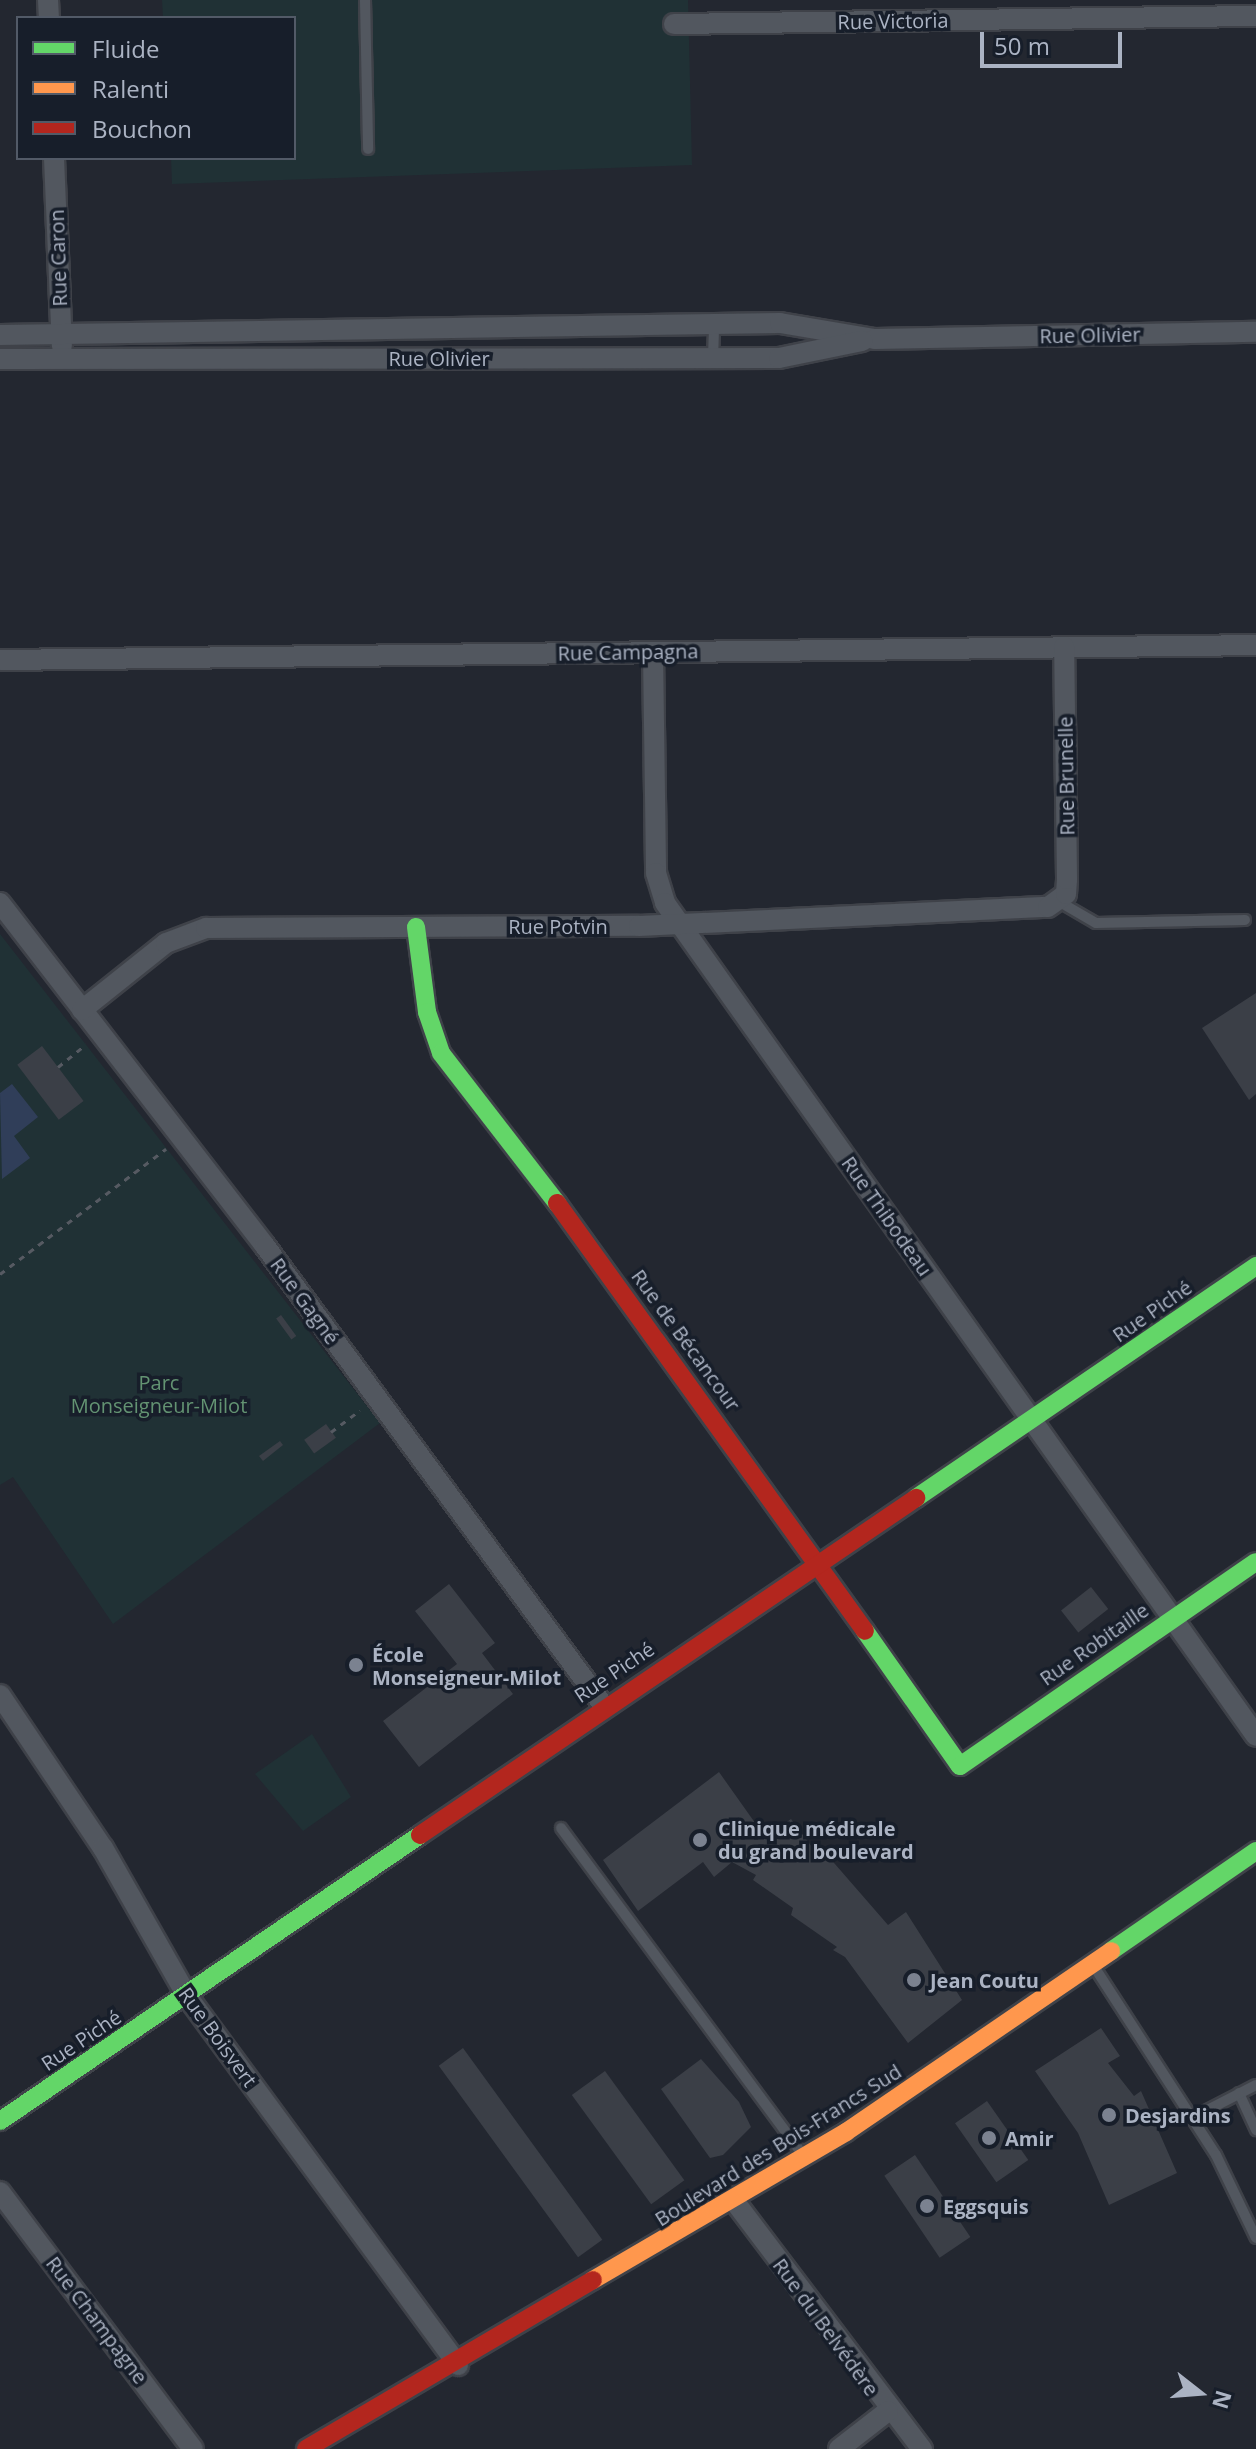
<!DOCTYPE html>
<html>
<head>
<meta charset="utf-8">
<style>
	body { margin:0 }
	#map { position:relative; width:1256px; height:2449px; overflow:hidden; background:#232730; font-family:"Open Sans",sans-serif }
	div>[style] { position:absolute }
	[style*='--x'] { left:calc(var(--x)*1px); top:calc(var(--y)*1px); width:calc(var(--w)*1px); rotate:calc(var(--a)*1deg) }
	.green>* { inset:0; background:#203135 }
	.water>* { inset:0; background:#303e59 }
	.building>* { inset:0; background:#3b3f47; transform-origin:0 0 }
	.path>* { height:3px; margin-top:-1.5px; transform-origin:0; background:repeating-linear-gradient(90deg,#565a62 0 6px,transparent 0 12px) }
	.roads { filter:drop-shadow(2px 0 #3f4249) drop-shadow(-2px 0 #3f4249) drop-shadow(0 2px #3f4249) drop-shadow(0 -2px #3f4249) }
	.lane>* { height:10px; margin:-5px; padding:0 5px; transform-origin:5px; border-radius:5px; background:#52575f }
	.street>* { height:20px; margin:-10px; padding:0 10px; transform-origin:10px; border-radius:10px; background:#52575f }
	.fast>* { height:18px; margin:-9px; padding:0 9px; transform-origin:9px; border-radius:9px; background:#63d668 }
	.slow>* { height:18px; margin:-9px; padding:0 9px; transform-origin:9px; border-radius:9px; background:#ff974d }
	.jam>* { height:18px; margin:-9px; padding:0 9px; transform-origin:9px; border-radius:9px; background:#b3261e }
	.dots>* { width:22px; height:22px; translate:-50% -50%; box-sizing:border-box; border:4px solid #171e2a; border-radius:50% }
	span { translate:-50% -50%; white-space:nowrap; text-align:center; line-height:1.15; -webkit-text-stroke:7px #171e2a; paint-order:stroke }
	.street-label { font-size:20px; color:#abb3c3 }
	.park-label { font-size:20px; color:#639372 }
	.poi-label { font-size:20px; color:#abb3c3; font-weight:700 }
	.left { translate:0 -50%; text-align:left }
	.legend { position:absolute; left:16px; top:16px; width:280px; height:144px; box-sizing:border-box; background:#171e2a; border:2px solid #525a67; margin:0; padding:10px 14px; list-style:none; font-size:24px; color:#abb3c3 }
	.legend li { display:flex; align-items:center; gap:16px; height:40px }
	.legend b { width:40px; border:2px solid #525a67 }
	.north { position:absolute; left:1160px; top:2353px; width:80px; height:80px; -webkit-text-stroke:6px #171e2a; paint-order:stroke; rotate:107deg; font-size:22px; font-weight:700; line-height:32px; text-align:center; color:#abb3c3 }
	.north::after { content:''; display:block; margin:auto; width:28px; height:36px; background:#abb3c3; clip-path:polygon(50% 0,100% 100%,50% 72%,0 100%) }
	.scale { position:absolute; left:980px; top:32px; width:142px; height:36px; box-sizing:border-box; border:4px solid #abb3c3; border-top:0; padding-left:10px; font-size:24px; line-height:28px; white-space:nowrap; color:#abb3c3; -webkit-text-stroke:6px #171e2a; paint-order:stroke }
</style>
</head>
<body>
<div id="map">
	<div class="green">
		<i style="clip-path:polygon(162px 0,688px 0,692px 165px,172px 184px,171px 158px,294px 158px,294px 18px,163px 18px)"></i>
		<i style="clip-path:polygon(0 934px,380px 1423px,113px 1624px,13px 1477px,0 1485px)"></i>
		<i style="clip-path:polygon(312px 1734px,351px 1797px,303px 1831px,255px 1774px)"></i>
	</div>
	<div class="water">
		<i style="clip-path:polygon(12px 1084px,38px 1117px,14px 1136px,30px 1158px,2px 1179px,0 1093px)"></i>
	</div>
	<div class="building">
		<i style="clip-path:polygon(1256px 993px,1256px 1094px,1249px 1100px,1202px 1028px)"></i>
		<i style="left:42px;top:1046px;width:69px;height:31px;rotate:53deg"></i>
		<i style="left:281px;top:1315px;width:26px;height:6px;rotate:54deg"></i>
		<i style="left:326px;top:1424px;width:17px;height:27px;rotate:54deg"></i>
		<i style="clip-path:polygon(280px 1441px,283px 1445px,263px 1461px,259px 1456px)"></i>
		<i style="clip-path:polygon(449px 1584px,495px 1643px,482px 1653px,513px 1694px,419px 1767px,383px 1721px,457px 1664px,415px 1611px)"></i>
		<i style="left:1091px;top:1587px;width:28px;height:38px;rotate:52deg"></i>
		<i style="clip-path:polygon(719px 1772px,765px 1837px,791px 1819px,821px 1859px,828px 1856px,888px 1925px,906px 1912px,962px 2000px,908px 2043px,845px 1957px,833px 1950px,837px 1947px,791px 1915px,793px 1908px,753px 1880px,756px 1875px,732px 1862px,714px 1877px,703px 1862px,638px 1911px,603px 1860px)"></i>
		<i style="clip-path:polygon(1101px 2028px,1120px 2056px,1108px 2063px,1134px 2096px,1141px 2091px,1177px 2173px,1109px 2205px,1078px 2133px,1035px 2071px)"></i>
		<i style="left:463px;top:2048px;width:237px;height:30px;rotate:54deg"></i>
		<i style="clip-path:polygon(701px 2059px,739px 2102px,751px 2127px,723px 2155px,710px 2158px,661px 2089px)"></i>
		<i style="left:605px;top:2071px;width:135px;height:41px;rotate:54deg"></i>
		<i style="left:987px;top:2101px;width:72px;height:39px;rotate:55deg"></i>
		<i style="left:915px;top:2155px;width:99px;height:37px;rotate:56deg"></i>
	</div>
	<div class="path">
		<i style="--x:58;--y:1067;--w:36;--a:-39"></i>
		<i style="--x:0;--y:1274;--w:208;--a:-37"></i>
		<i style="--x:331;--y:1432;--w:36;--a:-37"></i>
	</div>
	<div class="roads">
		<div class="lane">
			<i style="--x:365;--y:0;--w:149;--a:88.8"></i>
			<i style="--x:713;--y:358;--w:34;--a:-88"></i>
			<i style="--x:1058;--y:901;--w:44;--a:30.1"></i>
			<i style="--x:1096;--y:923;--w:149;--a:-1.2"></i>
			<i style="--x:561;--y:1828;--w:408;--a:53.5"></i>
			<i style="--x:1093;--y:1965;--w:226;--a:57.1"></i>
			<i style="--x:1216;--y:2155;--w:92;--a:64.3"></i>
			<i style="--x:1239;--y:2093;--w:41;--a:65.3"></i>
			<i style="--x:1192;--y:2118;--w:72;--a:-27.3"></i>
		</div>
		<div class="street">
			<i style="--x:48;--y:0;--w:18;--a:87"></i>
			<i style="--x:674;--y:24;--w:582;--a:-0.79"></i>
			<i style="--x:54;--y:158;--w:188;--a:87.6"></i>
			<i style="--x:0;--y:335;--w:780;--a:-0.88"></i>
			<i style="--x:780;--y:323;--w:96;--a:9.6"></i>
			<i style="--x:875;--y:339;--w:381;--a:-1.1"></i>
			<i style="--x:0;--y:359;--w:779;--a:-0.07"></i>
			<i style="--x:779;--y:358;--w:85;--a:-11.6"></i>
			<i style="--x:653;--y:652;--w:221;--a:89.2"></i>
			<i style="--x:656;--y:873;--w:31;--a:73"></i>
			<i style="--x:665;--y:903;--w:1021;--a:54.64"></i>
			<i style="--x:0;--y:660;--w:1256;--a:-0.68"></i>
			<i style="--x:0;--y:903;--w:433;--a:52.3"></i>
			<i style="--x:265;--y:1246;--w:570;--a:53.63"></i>
			<i style="--x:82;--y:1010;--w:107;--a:-38.6"></i>
			<i style="--x:166;--y:943;--w:43;--a:-20.6"></i>
			<i style="--x:206;--y:928;--w:433;--a:-0.3"></i>
			<i style="--x:639;--y:926;--w:409;--a:-2.7"></i>
			<i style="--x:1048;--y:907;--w:22;--a:-36"></i>
			<i style="--x:1066;--y:894;--w:15;--a:-86"></i>
			<i style="--x:1067;--y:879;--w:232;--a:-90.7"></i>
			<i style="--x:0;--y:1695;--w:184;--a:56.1"></i>
			<i style="--x:103;--y:1848;--w:170;--a:60.4"></i>
			<i style="--x:187;--y:1996;--w:458;--a:53.7"></i>
			<i style="--x:0;--y:2192;--w:321;--a:53.1"></i>
			<i style="--x:735;--y:2202;--w:310;--a:52.9"></i>
			<i style="--x:839;--y:2449;--w:62;--a:-37.8"></i>
		</div>
		<div class="fast">
			<i style="--x:416;--y:927;--w:86;--a:82.6"></i>
			<i style="--x:427;--y:1012;--w:43;--a:71.1"></i>
			<i style="--x:441;--y:1053;--w:190;--a:52.3"></i>
			<i style="--x:916;--y:1498;--w:412;--a:-34.3"></i>
			<i style="--x:865;--y:1631;--w:165;--a:54.9"></i>
			<i style="--x:960;--y:1766;--w:359;--a:-34.6"></i>
			<i style="--x:1111;--y:1951;--w:176;--a:-34.6"></i>
			<i style="--x:0;--y:2121;--w:508;--a:-34.25"></i>
		</div>
		<div class="slow">
			<i style="--x:593;--y:2280;--w:293;--a:-30.3"></i>
			<i style="--x:846;--y:2132;--w:321;--a:-34.3"></i>
		</div>
		<div class="jam">
			<i style="--x:557;--y:1203;--w:527;--a:54.26"></i>
			<i style="--x:420;--y:1835;--w:600;--a:-34.19"></i>
			<i style="--x:306;--y:2449;--w:333;--a:-30.5"></i>
		</div>
	</div>
	<div class="dots">
		<i style="left:356px;top:1665px;background:#7b8290"></i>
		<i style="left:700px;top:1840px;background:#7b8290"></i>
		<i style="left:914px;top:1980px;background:#7b8290"></i>
		<i style="left:1109px;top:2115px;background:#7b8290"></i>
		<i style="left:989px;top:2138px;background:#7b8290"></i>
		<i style="left:927px;top:2206px;background:#7b8290"></i>
	</div>
	<div class="street-label">
		<span style="left:893px;top:21px;rotate:-1deg">Rue Victoria</span>
		<span style="left:58px;top:258px;rotate:-92deg">Rue Caron</span>
		<span style="left:1090px;top:335px;rotate:-1deg">Rue Olivier</span>
		<span style="left:439px;top:358px">Rue Olivier</span>
		<span style="left:628px;top:652px;rotate:-1deg">Rue Campagna</span>
		<span style="left:1066px;top:776px;rotate:-91deg">Rue Brunelle</span>
		<span style="left:558px;top:926px">Rue Potvin</span>
		<span style="left:887px;top:1216px;rotate:55deg">Rue Thibodeau</span>
		<span style="left:305px;top:1301px;rotate:54deg">Rue Gagné</span>
		<span style="left:1152px;top:1311px;rotate:-35deg">Rue Piché</span>
		<span style="left:686px;top:1340px;rotate:54deg">Rue de Bécancour</span>
		<span style="left:1094px;top:1644px;rotate:-35deg">Rue Robitaille</span>
		<span style="left:614px;top:1672px;rotate:-34deg">Rue Piché</span>
		<span style="left:218px;top:2037px;rotate:54deg">Rue Boisvert</span>
		<span style="left:81px;top:2040px;rotate:-34deg">Rue Piché</span>
		<span style="left:778px;top:2145px;rotate:-32deg">Boulevard des Bois-Francs Sud</span>
		<span style="left:97px;top:2320px;rotate:53deg">Rue Champagne</span>
		<span style="left:826px;top:2327px;rotate:54deg">Rue du Belvédère</span>
	</div>
	<div class="park-label">
		<span style="left:159px;top:1394px">Parc<br>Monseigneur-Milot</span>
	</div>
	<div class="poi-label">
		<span class="left" style="left:372px;top:1666px">École<br>Monseigneur-Milot</span>
		<span class="left" style="left:718px;top:1840px">Clinique médicale<br>du grand boulevard</span>
		<span class="left" style="left:930px;top:1980px">Jean Coutu</span>
		<span class="left" style="left:1125px;top:2115px">Desjardins</span>
		<span class="left" style="left:1005px;top:2138px">Amir</span>
		<span class="left" style="left:943px;top:2206px">Eggsquis</span>
	</div>
	<ul class="legend">
	<li><b style="height:10px;background:#63d668"></b>Fluide</li>
	<li><b style="height:10px;background:#ff974d"></b>Ralenti</li>
	<li><b style="height:10px;background:#b3261e"></b>Bouchon</li>
	</ul>
	<div class="north">N</div>
	<div class="scale">50 m</div>
</div>
</body>
</html>
